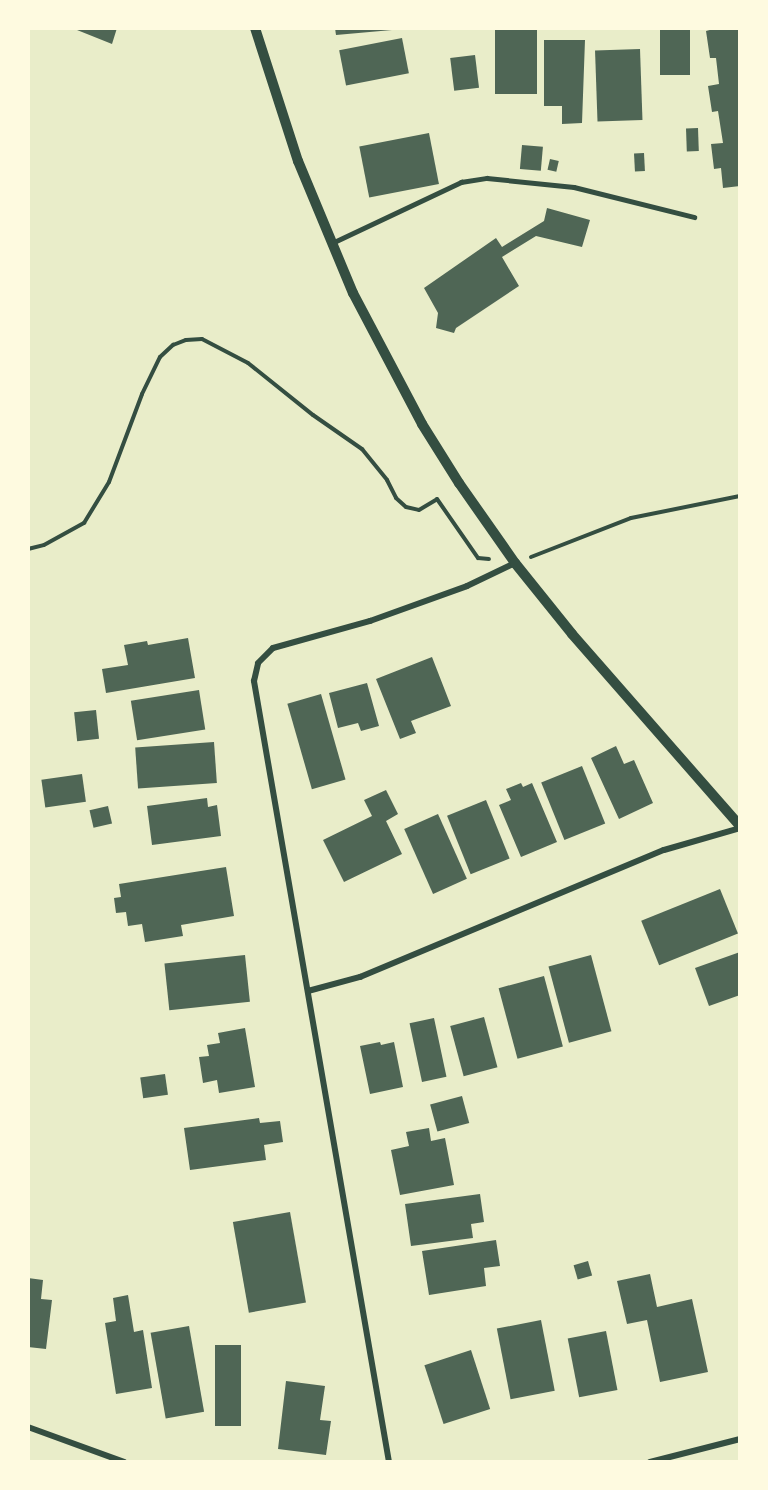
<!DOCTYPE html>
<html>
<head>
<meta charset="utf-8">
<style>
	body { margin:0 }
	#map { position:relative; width:768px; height:1490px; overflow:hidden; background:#e9edc9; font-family:Poppins,sans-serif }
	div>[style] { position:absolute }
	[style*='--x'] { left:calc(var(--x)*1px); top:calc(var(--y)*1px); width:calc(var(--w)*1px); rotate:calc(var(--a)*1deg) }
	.building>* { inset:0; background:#4f6655; transform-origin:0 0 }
	.path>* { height:4px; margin:-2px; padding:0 2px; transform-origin:2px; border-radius:2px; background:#344e41 }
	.service>* { height:4.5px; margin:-2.25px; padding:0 2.25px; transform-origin:2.25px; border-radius:2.25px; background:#344e41 }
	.minor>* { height:6px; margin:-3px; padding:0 3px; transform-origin:3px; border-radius:3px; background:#344e41 }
	.tertiary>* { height:10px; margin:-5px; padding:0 5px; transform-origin:5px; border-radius:5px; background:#344e41 }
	span { translate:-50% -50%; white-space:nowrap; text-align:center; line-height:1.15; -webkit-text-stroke:4.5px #fefae0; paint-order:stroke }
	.frame { position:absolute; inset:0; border:30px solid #fefae0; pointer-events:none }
</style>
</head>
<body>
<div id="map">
	<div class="building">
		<i style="clip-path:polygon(72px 28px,117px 28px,112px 44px)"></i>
		<i style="clip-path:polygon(335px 28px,392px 28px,392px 30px,336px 35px)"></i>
		<i style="left:495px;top:28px;width:42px;height:66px"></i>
		<i style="left:660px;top:28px;width:30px;height:47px"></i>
		<i style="clip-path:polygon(717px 28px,740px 28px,740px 186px,723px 188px,721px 168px,714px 169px,711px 144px,723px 143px,718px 111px,712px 112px,708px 86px,719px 84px,716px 58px,710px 58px,706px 31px)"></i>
		<i style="left:402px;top:38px;width:36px;height:64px;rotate:79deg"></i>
		<i style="clip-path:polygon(544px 40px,585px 40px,582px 123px,562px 124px,562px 106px,544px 106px)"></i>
		<i style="left:640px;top:49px;width:71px;height:45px;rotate:88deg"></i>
		<i style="left:475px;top:55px;width:33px;height:25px;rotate:83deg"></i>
		<i style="left:698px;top:128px;width:23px;height:12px;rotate:88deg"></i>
		<i style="left:429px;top:133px;width:52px;height:71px;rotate:79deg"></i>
		<i style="left:522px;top:145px;width:21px;height:24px;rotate:5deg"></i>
		<i style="left:644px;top:153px;width:18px;height:10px;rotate:87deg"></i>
		<i style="left:550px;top:159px;width:9px;height:11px;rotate:13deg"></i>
		<i style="clip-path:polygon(547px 208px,590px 220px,582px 247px,536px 236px,502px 257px,519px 286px,456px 328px,454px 333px,436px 328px,438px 313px,424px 288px,496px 238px,502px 247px,544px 221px)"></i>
		<i style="clip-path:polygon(188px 638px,195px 678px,106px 693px,102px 669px,128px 665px,124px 645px,147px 641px,148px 645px)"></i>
		<i style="clip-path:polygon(432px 657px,451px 706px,411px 721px,416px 733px,400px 739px,376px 679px)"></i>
		<i style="clip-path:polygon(367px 683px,379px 726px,361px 731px,358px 723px,338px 728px,329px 693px)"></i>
		<i style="left:199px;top:690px;width:40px;height:69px;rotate:81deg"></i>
		<i style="left:321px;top:694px;width:89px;height:35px;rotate:74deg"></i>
		<i style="left:96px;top:710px;width:29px;height:22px;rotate:84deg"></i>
		<i style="left:214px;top:742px;width:41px;height:79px;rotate:86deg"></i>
		<i style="clip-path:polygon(616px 746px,624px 764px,634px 760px,653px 803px,619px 819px,591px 758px)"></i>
		<i style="left:582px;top:766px;width:62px;height:44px;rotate:68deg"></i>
		<i style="left:82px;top:774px;width:28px;height:41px;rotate:82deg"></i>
		<i style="clip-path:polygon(521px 783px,523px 787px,532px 783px,557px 842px,521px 857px,499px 805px,511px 800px,506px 789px)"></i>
		<i style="clip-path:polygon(386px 790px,398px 814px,386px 821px,402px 854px,344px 882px,323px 840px,372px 816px,364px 800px)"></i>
		<i style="clip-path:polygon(207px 798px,208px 807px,217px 805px,221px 836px,152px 845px,147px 806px)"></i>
		<i style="left:486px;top:800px;width:63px;height:42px;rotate:68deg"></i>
		<i style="left:108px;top:806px;width:18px;height:19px;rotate:77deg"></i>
		<i style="left:438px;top:814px;width:71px;height:37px;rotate:66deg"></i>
		<i style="clip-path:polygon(226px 867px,234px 916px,181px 925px,183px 936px,145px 942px,142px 924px,128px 926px,126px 912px,116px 913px,114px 898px,121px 897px,119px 884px)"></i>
		<i style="left:720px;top:889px;width:48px;height:85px;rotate:68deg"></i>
		<i style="clip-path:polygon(740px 952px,740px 995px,709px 1006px,695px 968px)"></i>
		<i style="left:245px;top:955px;width:47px;height:81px;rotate:84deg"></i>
		<i style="left:591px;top:955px;width:79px;height:44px;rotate:75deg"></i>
		<i style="left:544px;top:976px;width:73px;height:47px;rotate:75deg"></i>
		<i style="left:484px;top:1017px;width:52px;height:35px;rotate:75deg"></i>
		<i style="left:434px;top:1018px;width:60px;height:25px;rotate:78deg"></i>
		<i style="clip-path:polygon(245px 1028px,255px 1087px,219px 1093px,217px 1080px,203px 1083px,199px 1057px,209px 1056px,207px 1045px,220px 1043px,218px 1033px)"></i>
		<i style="clip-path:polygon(380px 1042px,381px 1045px,394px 1042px,403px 1087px,370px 1094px,360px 1046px)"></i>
		<i style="left:165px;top:1074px;width:21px;height:25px;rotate:82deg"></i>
		<i style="left:462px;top:1096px;width:28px;height:33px;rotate:75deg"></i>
		<i style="clip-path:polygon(259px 1118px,260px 1123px,280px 1121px,283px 1142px,264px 1145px,266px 1160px,190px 1170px,184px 1128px)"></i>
		<i style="clip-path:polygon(429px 1128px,431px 1141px,445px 1138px,454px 1185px,400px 1195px,391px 1150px,409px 1146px,406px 1132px)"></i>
		<i style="clip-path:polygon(480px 1194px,484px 1222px,471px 1224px,473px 1238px,411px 1246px,405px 1204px)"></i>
		<i style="left:290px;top:1212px;width:92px;height:58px;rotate:80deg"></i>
		<i style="clip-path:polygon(496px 1240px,500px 1266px,484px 1268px,486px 1286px,429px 1295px,422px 1251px)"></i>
		<i style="left:588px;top:1261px;width:15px;height:15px;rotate:74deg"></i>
		<i style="clip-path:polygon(650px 1274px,657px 1307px,692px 1299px,708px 1372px,660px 1382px,647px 1320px,627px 1324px,617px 1281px)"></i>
		<i style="clip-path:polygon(28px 1278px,43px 1280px,41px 1299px,52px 1300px,46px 1349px,28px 1347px)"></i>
		<i style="clip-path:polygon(128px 1295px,134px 1332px,143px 1330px,152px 1388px,116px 1394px,105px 1323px,116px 1321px,113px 1298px)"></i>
		<i style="left:541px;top:1320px;width:72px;height:45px;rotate:79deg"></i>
		<i style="left:189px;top:1326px;width:87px;height:39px;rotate:80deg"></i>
		<i style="left:606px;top:1331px;width:60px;height:39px;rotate:79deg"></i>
		<i style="left:215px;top:1345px;width:26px;height:81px"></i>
		<i style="left:471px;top:1350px;width:62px;height:49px;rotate:72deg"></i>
		<i style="clip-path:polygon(286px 1381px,325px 1386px,320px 1420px,331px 1421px,326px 1455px,278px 1449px)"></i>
	</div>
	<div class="path">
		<i style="--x:28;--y:328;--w:8;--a:90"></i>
		<i style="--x:28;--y:549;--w:16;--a:-14"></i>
		<i style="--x:44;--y:545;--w:46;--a:-28.8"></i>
		<i style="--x:84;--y:523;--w:48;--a:-58.6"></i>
		<i style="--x:109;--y:482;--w:94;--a:-69.4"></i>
		<i style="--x:142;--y:394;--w:41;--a:-64.1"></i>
		<i style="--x:160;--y:357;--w:18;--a:-43"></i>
		<i style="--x:173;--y:345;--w:14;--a:-21"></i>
		<i style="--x:186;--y:340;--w:16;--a:-4"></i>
		<i style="--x:202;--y:339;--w:52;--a:27.6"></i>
		<i style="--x:248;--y:363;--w:83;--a:38.7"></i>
		<i style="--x:313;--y:415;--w:60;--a:34.8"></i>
		<i style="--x:362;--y:449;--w:40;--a:51"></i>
		<i style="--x:387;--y:480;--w:20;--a:63"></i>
		<i style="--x:396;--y:498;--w:13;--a:42"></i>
		<i style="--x:406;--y:507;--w:13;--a:13"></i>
		<i style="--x:419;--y:510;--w:21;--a:-31"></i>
		<i style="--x:437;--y:499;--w:72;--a:55.2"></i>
		<i style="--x:478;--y:558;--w:11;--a:5"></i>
		<i style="--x:531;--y:557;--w:107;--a:-21.3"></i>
		<i style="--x:631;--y:518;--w:111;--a:-11.4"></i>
	</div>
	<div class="service">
		<i style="--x:332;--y:243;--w:143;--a:-25.3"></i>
		<i style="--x:461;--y:182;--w:26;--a:-9"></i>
		<i style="--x:487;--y:178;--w:87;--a:5.9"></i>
		<i style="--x:574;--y:187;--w:124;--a:14"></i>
	</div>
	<div class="minor">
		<i style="--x:308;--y:991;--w:54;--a:-15.1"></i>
		<i style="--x:360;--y:977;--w:329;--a:-22.7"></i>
		<i style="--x:664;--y:850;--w:79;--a:-16.1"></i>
		<i style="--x:28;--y:1427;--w:102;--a:20"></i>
		<i style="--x:389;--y:1462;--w:793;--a:-99.81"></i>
		<i style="--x:254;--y:681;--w:18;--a:-77"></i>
		<i style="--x:258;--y:663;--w:21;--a:-45"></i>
		<i style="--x:273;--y:648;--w:101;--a:-15.6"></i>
		<i style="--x:370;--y:621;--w:103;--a:-19.8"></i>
		<i style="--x:467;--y:586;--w:53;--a:-25.6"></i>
		<i style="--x:650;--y:1462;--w:93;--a:-14.3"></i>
	</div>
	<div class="tertiary">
		<i style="--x:255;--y:28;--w:140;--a:72.1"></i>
		<i style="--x:298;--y:161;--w:143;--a:67.4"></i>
		<i style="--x:353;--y:293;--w:148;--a:62.2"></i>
		<i style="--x:422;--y:424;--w:70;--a:57.9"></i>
		<i style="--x:459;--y:483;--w:98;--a:55"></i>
		<i style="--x:515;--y:563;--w:91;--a:51.2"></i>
		<i style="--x:572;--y:634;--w:255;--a:48.8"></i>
	</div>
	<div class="frame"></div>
</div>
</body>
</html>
